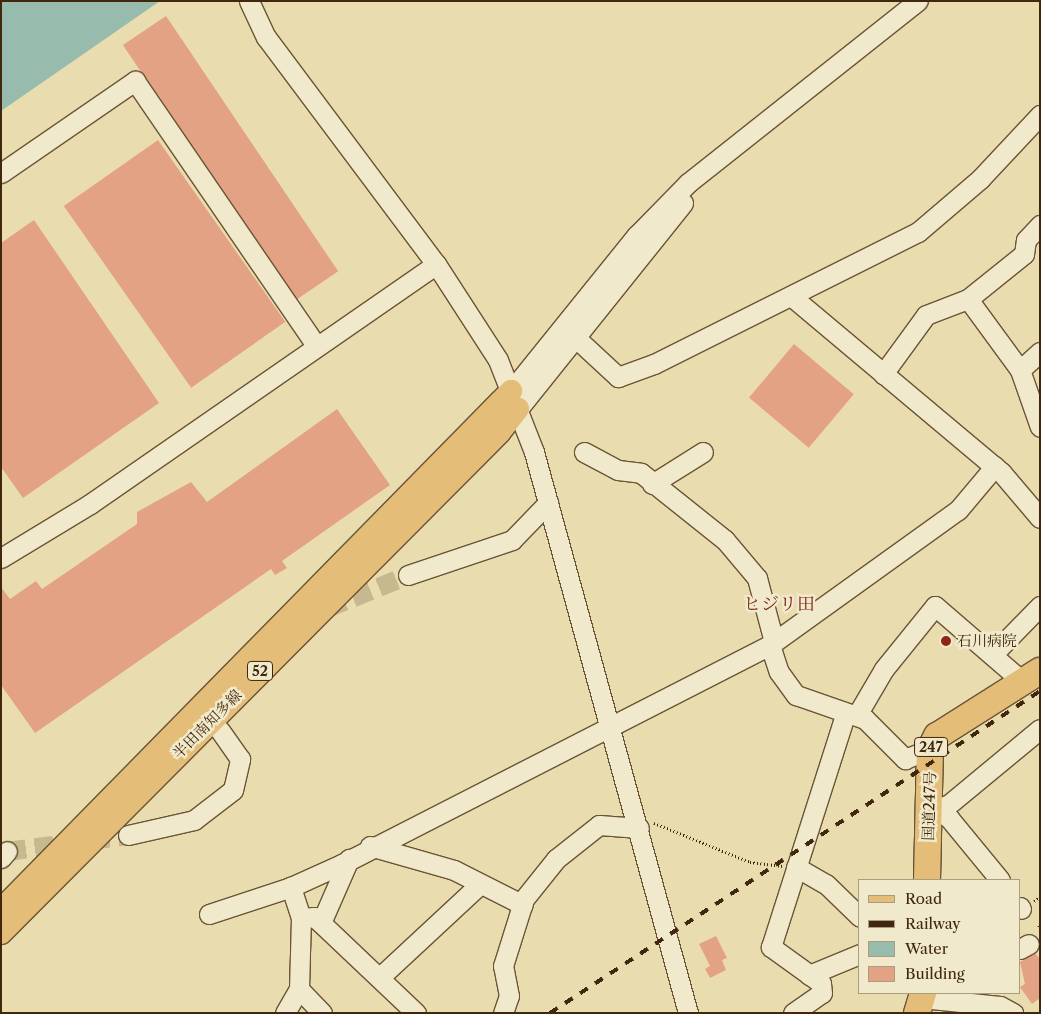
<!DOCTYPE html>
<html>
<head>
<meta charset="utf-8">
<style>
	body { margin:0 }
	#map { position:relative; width:1041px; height:1014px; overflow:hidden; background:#e9ddaf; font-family:"Libre Caslon Text","Noto Serif JP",serif }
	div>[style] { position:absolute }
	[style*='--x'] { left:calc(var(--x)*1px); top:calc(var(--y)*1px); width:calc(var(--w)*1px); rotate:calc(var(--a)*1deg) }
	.water>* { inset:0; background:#97bbad }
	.building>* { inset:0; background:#e4a285; transform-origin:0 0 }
	.minor-tunnel>* { height:19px; margin-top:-9.5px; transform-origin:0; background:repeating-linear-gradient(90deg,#c7b98f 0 19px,transparent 0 28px) }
	.path>* { height:2.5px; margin-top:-1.25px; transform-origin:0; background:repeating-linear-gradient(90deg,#41270d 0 1px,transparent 0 3.5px) }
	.roads { filter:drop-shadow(1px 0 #6b5436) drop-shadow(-1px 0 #6b5436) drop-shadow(0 1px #6b5436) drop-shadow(0 -1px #6b5436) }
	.minor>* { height:19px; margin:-9.5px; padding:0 9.5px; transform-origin:9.5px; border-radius:9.5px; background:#f1e9cb }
	.major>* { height:22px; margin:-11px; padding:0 11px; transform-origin:11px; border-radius:11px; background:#e4be78 }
	.highway>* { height:26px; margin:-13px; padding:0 13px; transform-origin:13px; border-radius:13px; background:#e4be78 }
	.rail>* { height:4px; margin-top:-2px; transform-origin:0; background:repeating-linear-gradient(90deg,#41270d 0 9px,transparent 0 18px) }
	.dots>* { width:14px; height:14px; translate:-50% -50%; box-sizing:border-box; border:2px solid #f1e9cb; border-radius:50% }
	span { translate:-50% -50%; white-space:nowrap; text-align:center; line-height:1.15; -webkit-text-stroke:5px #f1e9cb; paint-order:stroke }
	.shield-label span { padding:1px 4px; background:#f1e9cb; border:1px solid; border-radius:4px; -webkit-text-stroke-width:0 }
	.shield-label { font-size:14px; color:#41270d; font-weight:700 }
	.poi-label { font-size:15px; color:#41270d }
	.left { translate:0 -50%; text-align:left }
	.street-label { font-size:15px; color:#41270d }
	.quarter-label { font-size:18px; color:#7a1f14 }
	.frame { position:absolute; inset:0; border:2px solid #41270d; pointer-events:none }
	.legend { position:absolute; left:858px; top:879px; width:162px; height:115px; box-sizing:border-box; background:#f1e9cb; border:1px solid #ab9b7f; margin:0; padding:6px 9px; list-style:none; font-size:15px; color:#41270d }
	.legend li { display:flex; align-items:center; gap:10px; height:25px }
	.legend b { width:25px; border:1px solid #ab9b7f }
</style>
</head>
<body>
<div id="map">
	<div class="water">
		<i style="clip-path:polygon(1px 1px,160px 1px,1px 111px)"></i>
	</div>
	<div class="building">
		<i style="left:166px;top:16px;width:308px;height:52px;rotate:56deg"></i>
		<i style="left:158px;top:140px;width:222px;height:115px;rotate:55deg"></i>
		<i style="clip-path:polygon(34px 220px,159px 403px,23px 498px,1px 467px,1px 243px)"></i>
		<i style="left:794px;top:344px;width:78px;height:70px;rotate:40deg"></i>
		<i style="clip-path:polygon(337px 409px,390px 485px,282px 561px,287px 568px,275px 575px,271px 569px,35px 733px,1px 685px,1px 587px,10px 599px,36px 581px,42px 589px,137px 524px,137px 512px,191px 482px,207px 502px)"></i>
		<i style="clip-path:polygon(716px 936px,727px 958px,722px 960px,726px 970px,710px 978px,705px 969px,710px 966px,699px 944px)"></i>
		<i style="clip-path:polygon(1035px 953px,1040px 959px,1040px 998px,1032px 1004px,1020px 987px,1025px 984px,1020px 962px)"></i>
	</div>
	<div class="minor-tunnel">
		<i style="--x:327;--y:608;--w:87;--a:-22.2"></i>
		<i style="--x:7;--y:851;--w:122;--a:-7.5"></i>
	</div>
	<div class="path">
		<i style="--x:654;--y:823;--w:104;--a:22.1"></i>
		<i style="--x:750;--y:862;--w:33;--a:7"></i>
		<i style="--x:1034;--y:901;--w:7;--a:-34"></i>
		<i style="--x:1039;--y:925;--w:2;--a:63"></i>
	</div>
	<div class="roads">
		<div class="minor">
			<i style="--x:249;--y:1;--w:40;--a:65"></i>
			<i style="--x:266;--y:37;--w:284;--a:53.2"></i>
			<i style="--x:436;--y:264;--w:114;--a:57.1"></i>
			<i style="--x:498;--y:360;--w:99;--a:68.6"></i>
			<i style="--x:534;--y:452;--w:582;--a:74.65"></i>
			<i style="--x:1;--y:173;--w:163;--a:-34.5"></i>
			<i style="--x:135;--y:81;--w:320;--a:55.6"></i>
			<i style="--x:791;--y:296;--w:274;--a:40"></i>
			<i style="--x:1001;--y:472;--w:60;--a:49.7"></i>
			<i style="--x:968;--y:299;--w:72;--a:-38.8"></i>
			<i style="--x:1024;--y:254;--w:14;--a:-82"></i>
			<i style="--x:1026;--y:240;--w:21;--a:-47"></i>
			<i style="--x:564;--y:327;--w:74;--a:42.8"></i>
			<i style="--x:618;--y:377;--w:38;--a:-20"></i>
			<i style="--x:654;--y:364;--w:295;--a:-26.6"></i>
			<i style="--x:918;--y:232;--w:82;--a:-40.5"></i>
			<i style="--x:980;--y:179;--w:88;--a:-46.8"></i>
			<i style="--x:1020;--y:370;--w:27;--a:-42"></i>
			<i style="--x:883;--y:374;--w:73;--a:-53.9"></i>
			<i style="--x:926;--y:315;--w:45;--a:-20.9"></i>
			<i style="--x:968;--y:299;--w:88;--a:53.8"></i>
			<i style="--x:1020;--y:370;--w:60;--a:70.7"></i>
			<i style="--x:511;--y:391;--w:201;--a:-51.1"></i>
			<i style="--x:637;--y:235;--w:73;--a:-45.6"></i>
			<i style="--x:688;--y:183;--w:293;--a:-38.4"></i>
			<i style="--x:518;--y:409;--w:264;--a:-51.3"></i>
			<i style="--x:584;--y:452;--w:38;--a:28"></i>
			<i style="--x:618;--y:470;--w:23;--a:7"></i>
			<i style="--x:641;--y:473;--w:107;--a:38.6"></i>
			<i style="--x:725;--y:540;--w:50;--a:49.9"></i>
			<i style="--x:757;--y:578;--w:66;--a:75.1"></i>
			<i style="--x:652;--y:484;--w:60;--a:-32.1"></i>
			<i style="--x:1;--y:558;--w:104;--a:-31.2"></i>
			<i style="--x:90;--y:504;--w:421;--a:-34.7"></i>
			<i style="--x:408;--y:575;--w:110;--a:-18.6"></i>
			<i style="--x:512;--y:540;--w:52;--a:-45.8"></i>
			<i style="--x:770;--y:645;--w:28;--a:72"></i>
			<i style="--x:779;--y:672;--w:29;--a:54"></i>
			<i style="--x:796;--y:695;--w:73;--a:19.2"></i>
			<i style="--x:865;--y:719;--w:57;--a:45"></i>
			<i style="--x:905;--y:759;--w:27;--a:-22"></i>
			<i style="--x:992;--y:655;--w:69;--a:-45.6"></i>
			<i style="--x:857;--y:715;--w:53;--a:-59.6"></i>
			<i style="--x:884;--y:669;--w:81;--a:-51"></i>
			<i style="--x:935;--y:606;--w:116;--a:40.8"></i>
			<i style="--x:930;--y:810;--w:19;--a:-16"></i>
			<i style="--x:948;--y:805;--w:119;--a:-39.6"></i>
			<i style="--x:938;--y:810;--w:14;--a:36"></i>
			<i style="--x:949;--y:818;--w:80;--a:50.6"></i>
			<i style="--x:128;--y:835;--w:68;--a:-12.8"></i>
			<i style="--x:194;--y:820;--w:49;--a:-37.6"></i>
			<i style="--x:233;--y:790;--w:32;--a:-77"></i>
			<i style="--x:240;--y:759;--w:35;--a:-125"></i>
			<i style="--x:370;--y:846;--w:87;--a:15.9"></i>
			<i style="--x:454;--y:870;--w:77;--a:26.9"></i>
			<i style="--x:1;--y:858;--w:9;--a:-49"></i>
			<i style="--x:796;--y:867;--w:34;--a:30"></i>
			<i style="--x:826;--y:884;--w:47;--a:44.1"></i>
			<i style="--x:1020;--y:907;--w:2;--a:63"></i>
			<i style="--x:209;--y:914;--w:86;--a:-18.2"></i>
			<i style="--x:291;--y:887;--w:56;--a:-24.3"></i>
			<i style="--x:342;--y:864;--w:481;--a:-27.1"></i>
			<i style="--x:770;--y:645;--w:231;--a:-35.7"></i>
			<i style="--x:958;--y:510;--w:57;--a:-49.9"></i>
			<i style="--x:301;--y:918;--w:13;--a:-4"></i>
			<i style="--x:314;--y:917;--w:9;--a:41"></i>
			<i style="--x:321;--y:923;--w:131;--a:43.5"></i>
			<i style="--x:321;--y:923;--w:70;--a:-66.4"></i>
			<i style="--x:1020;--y:949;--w:10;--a:-29"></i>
			<i style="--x:809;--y:975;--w:55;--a:-22.4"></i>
			<i style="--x:380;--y:977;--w:137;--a:-42.9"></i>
			<i style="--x:299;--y:989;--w:33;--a:46"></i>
			<i style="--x:922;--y:998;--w:78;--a:5.9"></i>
			<i style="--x:1000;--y:1006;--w:15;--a:28"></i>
			<i style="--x:285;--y:1013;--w:28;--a:-60"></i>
			<i style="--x:299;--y:989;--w:71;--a:-88.4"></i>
			<i style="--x:301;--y:918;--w:33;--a:-108"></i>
			<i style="--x:503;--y:1013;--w:18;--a:-71"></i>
			<i style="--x:509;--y:996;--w:31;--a:-101"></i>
			<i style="--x:503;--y:966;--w:70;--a:-72.6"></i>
			<i style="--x:524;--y:899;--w:51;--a:-51.3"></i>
			<i style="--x:556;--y:859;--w:55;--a:-38.3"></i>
			<i style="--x:599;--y:825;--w:40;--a:4.3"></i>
			<i style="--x:793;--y:1013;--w:35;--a:-35"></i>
			<i style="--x:822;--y:993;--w:10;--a:-96"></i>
			<i style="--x:821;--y:983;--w:62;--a:-144.2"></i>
			<i style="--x:771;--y:947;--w:244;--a:-72.3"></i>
		</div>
		<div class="major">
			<i style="--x:1;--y:910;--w:728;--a:-45.5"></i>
			<i style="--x:1;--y:933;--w:706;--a:-45.11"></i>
			<i style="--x:499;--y:433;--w:31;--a:-52"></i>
		</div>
		<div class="highway">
			<i style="--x:927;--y:880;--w:131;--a:-88.7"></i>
			<i style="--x:930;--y:749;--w:15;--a:-62"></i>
			<i style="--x:937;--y:736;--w:122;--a:-32.3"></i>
			<i style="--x:917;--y:1013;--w:21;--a:-73"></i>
		</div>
	</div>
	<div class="rail">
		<i style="--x:550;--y:1013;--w:586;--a:-33.31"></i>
	</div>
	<div class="dots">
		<i style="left:946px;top:641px;background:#8f2418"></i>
	</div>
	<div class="shield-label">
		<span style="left:260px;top:671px">52</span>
		<span style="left:931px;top:747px">247</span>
	</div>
	<div class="poi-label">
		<span class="left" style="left:957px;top:641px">石川病院</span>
	</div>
	<div class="street-label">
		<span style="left:207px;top:724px;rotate:-45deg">半田南知多線</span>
		<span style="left:929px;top:806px;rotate:-88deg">国道247号</span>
	</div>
	<div class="quarter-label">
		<span style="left:779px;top:604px">ヒジリ田</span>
	</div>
	<div class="frame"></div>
	<ul class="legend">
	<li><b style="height:6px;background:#e4be78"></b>Road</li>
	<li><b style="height:6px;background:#41270d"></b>Railway</li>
	<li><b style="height:14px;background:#97bbad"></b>Water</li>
	<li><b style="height:14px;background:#e4a285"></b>Building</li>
	</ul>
</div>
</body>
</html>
